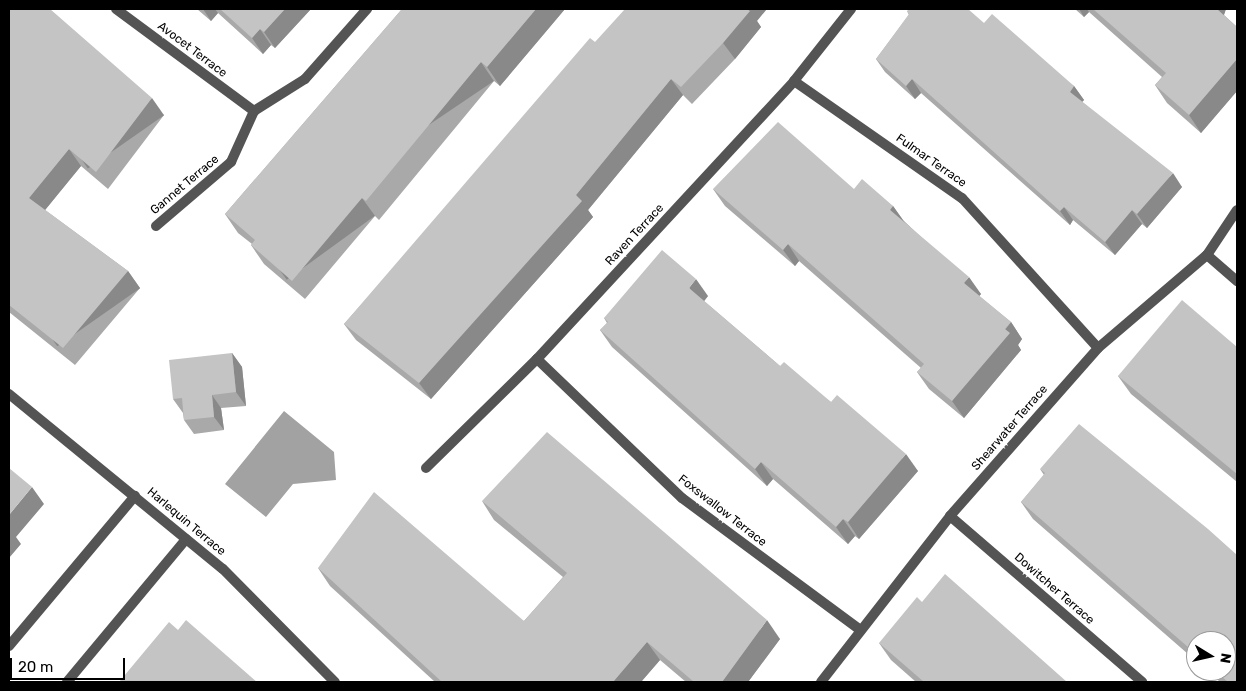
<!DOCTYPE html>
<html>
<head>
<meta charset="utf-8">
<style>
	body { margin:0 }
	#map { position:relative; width:1246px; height:691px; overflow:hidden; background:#fff; font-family:Rubik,sans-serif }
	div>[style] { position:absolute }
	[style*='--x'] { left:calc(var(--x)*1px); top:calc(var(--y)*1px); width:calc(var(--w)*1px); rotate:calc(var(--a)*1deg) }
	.water>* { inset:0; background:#a2a2a2 }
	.street>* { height:10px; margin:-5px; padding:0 5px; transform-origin:5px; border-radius:5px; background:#545454 }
	.wall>* { inset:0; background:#a9a9a9 }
	.shaded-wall>* { inset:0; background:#898989; transform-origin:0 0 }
	.building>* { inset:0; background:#c4c4c4 }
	span { translate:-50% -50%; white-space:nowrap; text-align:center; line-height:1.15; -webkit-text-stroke:5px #fff; paint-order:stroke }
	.street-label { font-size:12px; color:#000 }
	.frame { position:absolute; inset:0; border:10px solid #000; pointer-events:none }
	.north { position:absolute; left:1186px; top:631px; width:50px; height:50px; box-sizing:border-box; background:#fff; border:1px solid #999; border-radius:50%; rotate:99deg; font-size:14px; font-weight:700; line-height:20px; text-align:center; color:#000 }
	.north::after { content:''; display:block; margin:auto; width:18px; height:22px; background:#000; clip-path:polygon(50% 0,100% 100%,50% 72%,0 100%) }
	.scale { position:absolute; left:10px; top:658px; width:115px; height:22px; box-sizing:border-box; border:2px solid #000; border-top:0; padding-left:6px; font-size:15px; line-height:18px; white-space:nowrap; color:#000; -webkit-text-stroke:4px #fff; paint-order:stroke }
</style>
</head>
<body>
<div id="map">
	<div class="water">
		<i style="clip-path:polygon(284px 411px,334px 452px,336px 480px,293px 484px,266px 517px,225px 484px)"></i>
	</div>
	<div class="street">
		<i style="--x:116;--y:9;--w:172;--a:36.5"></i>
		<i style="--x:794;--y:81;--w:205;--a:34.9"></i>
		<i style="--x:962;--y:198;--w:202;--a:47.8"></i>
		<i style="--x:156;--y:226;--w:99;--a:-40.5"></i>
		<i style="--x:231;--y:162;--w:56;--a:-65.7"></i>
		<i style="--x:254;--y:111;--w:60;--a:-32.1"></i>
		<i style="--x:305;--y:79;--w:94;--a:-48.5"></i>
		<i style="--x:1207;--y:255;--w:40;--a:41"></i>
		<i style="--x:537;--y:359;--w:201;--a:43.8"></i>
		<i style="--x:682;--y:498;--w:220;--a:36.5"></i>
		<i style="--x:9;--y:394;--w:276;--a:39.3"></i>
		<i style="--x:223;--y:569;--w:159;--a:45.3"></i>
		<i style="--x:426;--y:468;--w:156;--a:-44.5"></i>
		<i style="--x:537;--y:359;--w:379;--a:-47.2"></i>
		<i style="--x:794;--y:81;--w:92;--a:-51.6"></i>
		<i style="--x:950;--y:516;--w:254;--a:40.8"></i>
		<i style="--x:9;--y:646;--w:196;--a:-50"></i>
		<i style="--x:67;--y:682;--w:186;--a:-50.2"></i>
		<i style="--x:821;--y:682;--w:210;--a:-52.1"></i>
		<i style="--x:950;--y:516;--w:224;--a:-48.6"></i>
		<i style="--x:1098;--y:348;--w:143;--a:-40.5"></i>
		<i style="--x:1207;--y:255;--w:54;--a:-56.3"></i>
	</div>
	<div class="wall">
		<i style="clip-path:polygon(9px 9px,164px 115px,108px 189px,81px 166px,45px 210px,128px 271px,140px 288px,75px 365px,9px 312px)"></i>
		<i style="clip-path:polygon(197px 9px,311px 9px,275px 48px,271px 45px,263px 54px,218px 13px,211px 21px)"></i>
		<i style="clip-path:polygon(402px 9px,565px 9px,500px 86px,494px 81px,379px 220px,375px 216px,305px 299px,264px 264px,251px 245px,252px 244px,238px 233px,225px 214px)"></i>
		<i style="clip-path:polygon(1075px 9px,1226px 9px,1224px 15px,1237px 27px,1237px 91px,1201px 133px,1167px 103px,1155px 85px,1162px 77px,1089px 12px,1084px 17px)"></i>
		<i style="clip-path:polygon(907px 11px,984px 23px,1074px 86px,1084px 100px,1082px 102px,1182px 187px,1147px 228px,1142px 224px,1115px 255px,1073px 220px,1070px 225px,921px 93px,915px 99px,885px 72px,876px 59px,909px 15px)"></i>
		<i style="clip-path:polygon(757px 21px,761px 27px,735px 59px,692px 104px,683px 95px,588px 210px,593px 217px,431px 399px,356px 340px,344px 324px,595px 42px)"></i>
		<i style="clip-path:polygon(713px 189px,854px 189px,893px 206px,903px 220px,981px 294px,979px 296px,1011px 322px,1022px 339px,1018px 345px,1021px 350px,964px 418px,929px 389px,917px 372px,921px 368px,799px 261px,795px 266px,725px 206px)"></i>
		<i style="clip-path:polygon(708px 296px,704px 301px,780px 366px,831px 402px,918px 471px,859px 539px,855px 536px,848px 544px,773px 479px,767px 486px,612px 347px,600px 330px,607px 323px,604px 318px)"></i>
		<i style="clip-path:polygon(1237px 347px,1237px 482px,1131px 394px,1118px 376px)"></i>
		<i style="clip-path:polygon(232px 353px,242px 367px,246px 406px,221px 408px,224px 430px,194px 434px,184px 420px,183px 413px,173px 399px)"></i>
		<i style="clip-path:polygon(1040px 469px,1237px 555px,1237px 682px,1220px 682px,1208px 671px,1226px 671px,1196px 641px,1196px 661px,1033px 519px,1021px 502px,1044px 475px)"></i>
		<i style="clip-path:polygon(482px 501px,780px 639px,748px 682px,686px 682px,660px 660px,641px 682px,435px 682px,330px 586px,318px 568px,524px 621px,563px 577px,494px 520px)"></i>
		<i style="clip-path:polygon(879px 643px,1067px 682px,916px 682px,891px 660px)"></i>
	</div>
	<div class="shaded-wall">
		<i style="clip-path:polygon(203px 9px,215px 9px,218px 13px,211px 21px)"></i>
		<i style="clip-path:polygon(285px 9px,311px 9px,275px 48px,264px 32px)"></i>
		<i style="clip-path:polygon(536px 9px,565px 9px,500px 86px,487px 67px)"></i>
		<i style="clip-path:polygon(746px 9px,767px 9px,757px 21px,761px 27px,735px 59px,723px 43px)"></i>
		<i style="clip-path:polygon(1079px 9px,1087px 9px,1089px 12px,1084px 17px)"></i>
		<i style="clip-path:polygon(1214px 9px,1226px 9px,1222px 20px)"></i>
		<i style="clip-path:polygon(260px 29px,271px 45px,263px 54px,252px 38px)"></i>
		<i style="clip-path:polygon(1237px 59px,1237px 91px,1201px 133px,1189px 115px)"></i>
		<i style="left:481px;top:62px;width:23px;height:180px;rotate:56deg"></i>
		<i style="clip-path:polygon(671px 79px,683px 95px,588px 210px,593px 217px,431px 399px,419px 383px,576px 195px)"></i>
		<i style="clip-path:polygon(912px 79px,921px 93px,915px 99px,906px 86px)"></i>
		<i style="clip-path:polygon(1074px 86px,1084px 100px,1079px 105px,1070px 92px)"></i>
		<i style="left:152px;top:98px;width:21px;height:93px;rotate:55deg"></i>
		<i style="clip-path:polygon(69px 149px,81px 166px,41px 215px,29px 198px)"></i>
		<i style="clip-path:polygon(1173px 173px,1182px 187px,1147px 228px,1137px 214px)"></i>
		<i style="left:362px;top:198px;width:22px;height:109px;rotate:54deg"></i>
		<i style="clip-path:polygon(893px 206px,905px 223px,890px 210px)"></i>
		<i style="clip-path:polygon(1064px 207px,1073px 220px,1070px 225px,1060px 211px)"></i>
		<i style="clip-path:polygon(1132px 210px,1142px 224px,1115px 255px,1105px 242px)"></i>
		<i style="clip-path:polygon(788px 244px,799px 261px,795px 266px,783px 250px)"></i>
		<i style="left:128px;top:271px;width:21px;height:101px;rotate:55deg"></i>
		<i style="clip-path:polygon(969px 277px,981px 294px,976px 300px,964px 283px)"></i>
		<i style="clip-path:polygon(696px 279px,708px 296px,701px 305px,689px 288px)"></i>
		<i style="clip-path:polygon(1011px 322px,1022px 339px,1018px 345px,1021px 350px,964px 418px,952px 401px)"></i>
		<i style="clip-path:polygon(232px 353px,242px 367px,246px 406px,236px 392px)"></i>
		<i style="clip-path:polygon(212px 395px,221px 408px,224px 430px,214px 417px)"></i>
		<i style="clip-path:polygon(906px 454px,918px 471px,859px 539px,848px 522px)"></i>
		<i style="clip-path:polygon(761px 462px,773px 479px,767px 486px,755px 469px)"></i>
		<i style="clip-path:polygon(32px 487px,44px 504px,16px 537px,21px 544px,9px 558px,9px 515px)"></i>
		<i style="clip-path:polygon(843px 519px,855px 536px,848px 544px,836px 527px)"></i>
		<i style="clip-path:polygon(767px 620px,780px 639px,748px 682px,722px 682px)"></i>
		<i style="clip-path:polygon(647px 642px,660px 660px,641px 682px,613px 682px)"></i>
	</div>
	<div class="building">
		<i style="clip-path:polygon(9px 9px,50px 9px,152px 98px,96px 172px,69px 149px,29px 198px,128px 271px,63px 348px,9px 305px)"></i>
		<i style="clip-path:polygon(220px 9px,285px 9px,264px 32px,260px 29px,252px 38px)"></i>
		<i style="clip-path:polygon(402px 9px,536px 9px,487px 67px,481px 62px,366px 201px,362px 198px,292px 281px,251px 245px,255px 240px,225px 214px)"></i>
		<i style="clip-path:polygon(625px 9px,747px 9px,750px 11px,723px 43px,681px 87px,671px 79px,576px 195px,582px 201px,419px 383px,344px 324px,590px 38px,595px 42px)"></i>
		<i style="clip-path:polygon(909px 9px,968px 9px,984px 23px,992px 14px,1074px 86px,1070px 92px,1173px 173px,1137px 214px,1132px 210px,1105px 242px,1064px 207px,1060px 211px,912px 79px,906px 86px,876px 59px,909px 14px,907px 11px)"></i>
		<i style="clip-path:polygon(1093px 9px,1217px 9px,1237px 27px,1237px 59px,1189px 115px,1155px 85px,1166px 73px)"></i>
		<i style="clip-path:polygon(778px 122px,854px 189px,862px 179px,893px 206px,890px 210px,969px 277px,964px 283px,1011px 322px,1005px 329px,1010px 333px,952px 401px,917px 372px,924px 364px,788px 244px,783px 250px,713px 189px)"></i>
		<i style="clip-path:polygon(662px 250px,696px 279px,689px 288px,780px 366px,784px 362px,831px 402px,837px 395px,906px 454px,848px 522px,843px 519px,836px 527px,761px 462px,755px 469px,600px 330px,608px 322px,604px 318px)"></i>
		<i style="clip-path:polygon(1182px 300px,1237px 347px,1237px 474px,1118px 376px)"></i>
		<i style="clip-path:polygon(232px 353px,236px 392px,212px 395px,214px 417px,184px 420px,182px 398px,173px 399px,169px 360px)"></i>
		<i style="clip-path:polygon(1079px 424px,1208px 529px,1237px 555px,1237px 682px,1228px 682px,1215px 671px,1226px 671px,1226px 641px,1196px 641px,1196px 654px,1021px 502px,1045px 473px,1040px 469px)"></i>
		<i style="clip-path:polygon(547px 432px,767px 620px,722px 682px,694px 682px,647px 642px,613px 682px,442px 682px,318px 568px,374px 492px,524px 621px,567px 573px,482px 501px)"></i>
		<i style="clip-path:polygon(9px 468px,32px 487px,9px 515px)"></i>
		<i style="clip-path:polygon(945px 574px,1067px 682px,924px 682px,879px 643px,917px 597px,922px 602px)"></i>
		<i style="clip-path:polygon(186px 620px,257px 682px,119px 682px,169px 622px,178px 630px)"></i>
	</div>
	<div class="street-label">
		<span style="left:192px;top:50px;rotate:37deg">Avocet Terrace</span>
		<span style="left:931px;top:161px;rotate:35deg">Fulmar Terrace</span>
		<span style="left:185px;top:185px;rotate:-40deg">Gannet Terrace</span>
		<span style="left:635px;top:235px;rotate:-47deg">Raven Terrace</span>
		<span style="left:1010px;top:428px;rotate:-49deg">Shearwater Terrace</span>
		<span style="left:722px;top:511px;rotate:38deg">Foxswallow Terrace</span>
		<span style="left:186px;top:522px;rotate:40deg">Harlequin Terrace</span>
		<span style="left:1054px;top:589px;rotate:41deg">Dowitcher Terrace</span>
	</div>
	<div class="frame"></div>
	<div class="north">N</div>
	<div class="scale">20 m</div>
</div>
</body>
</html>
